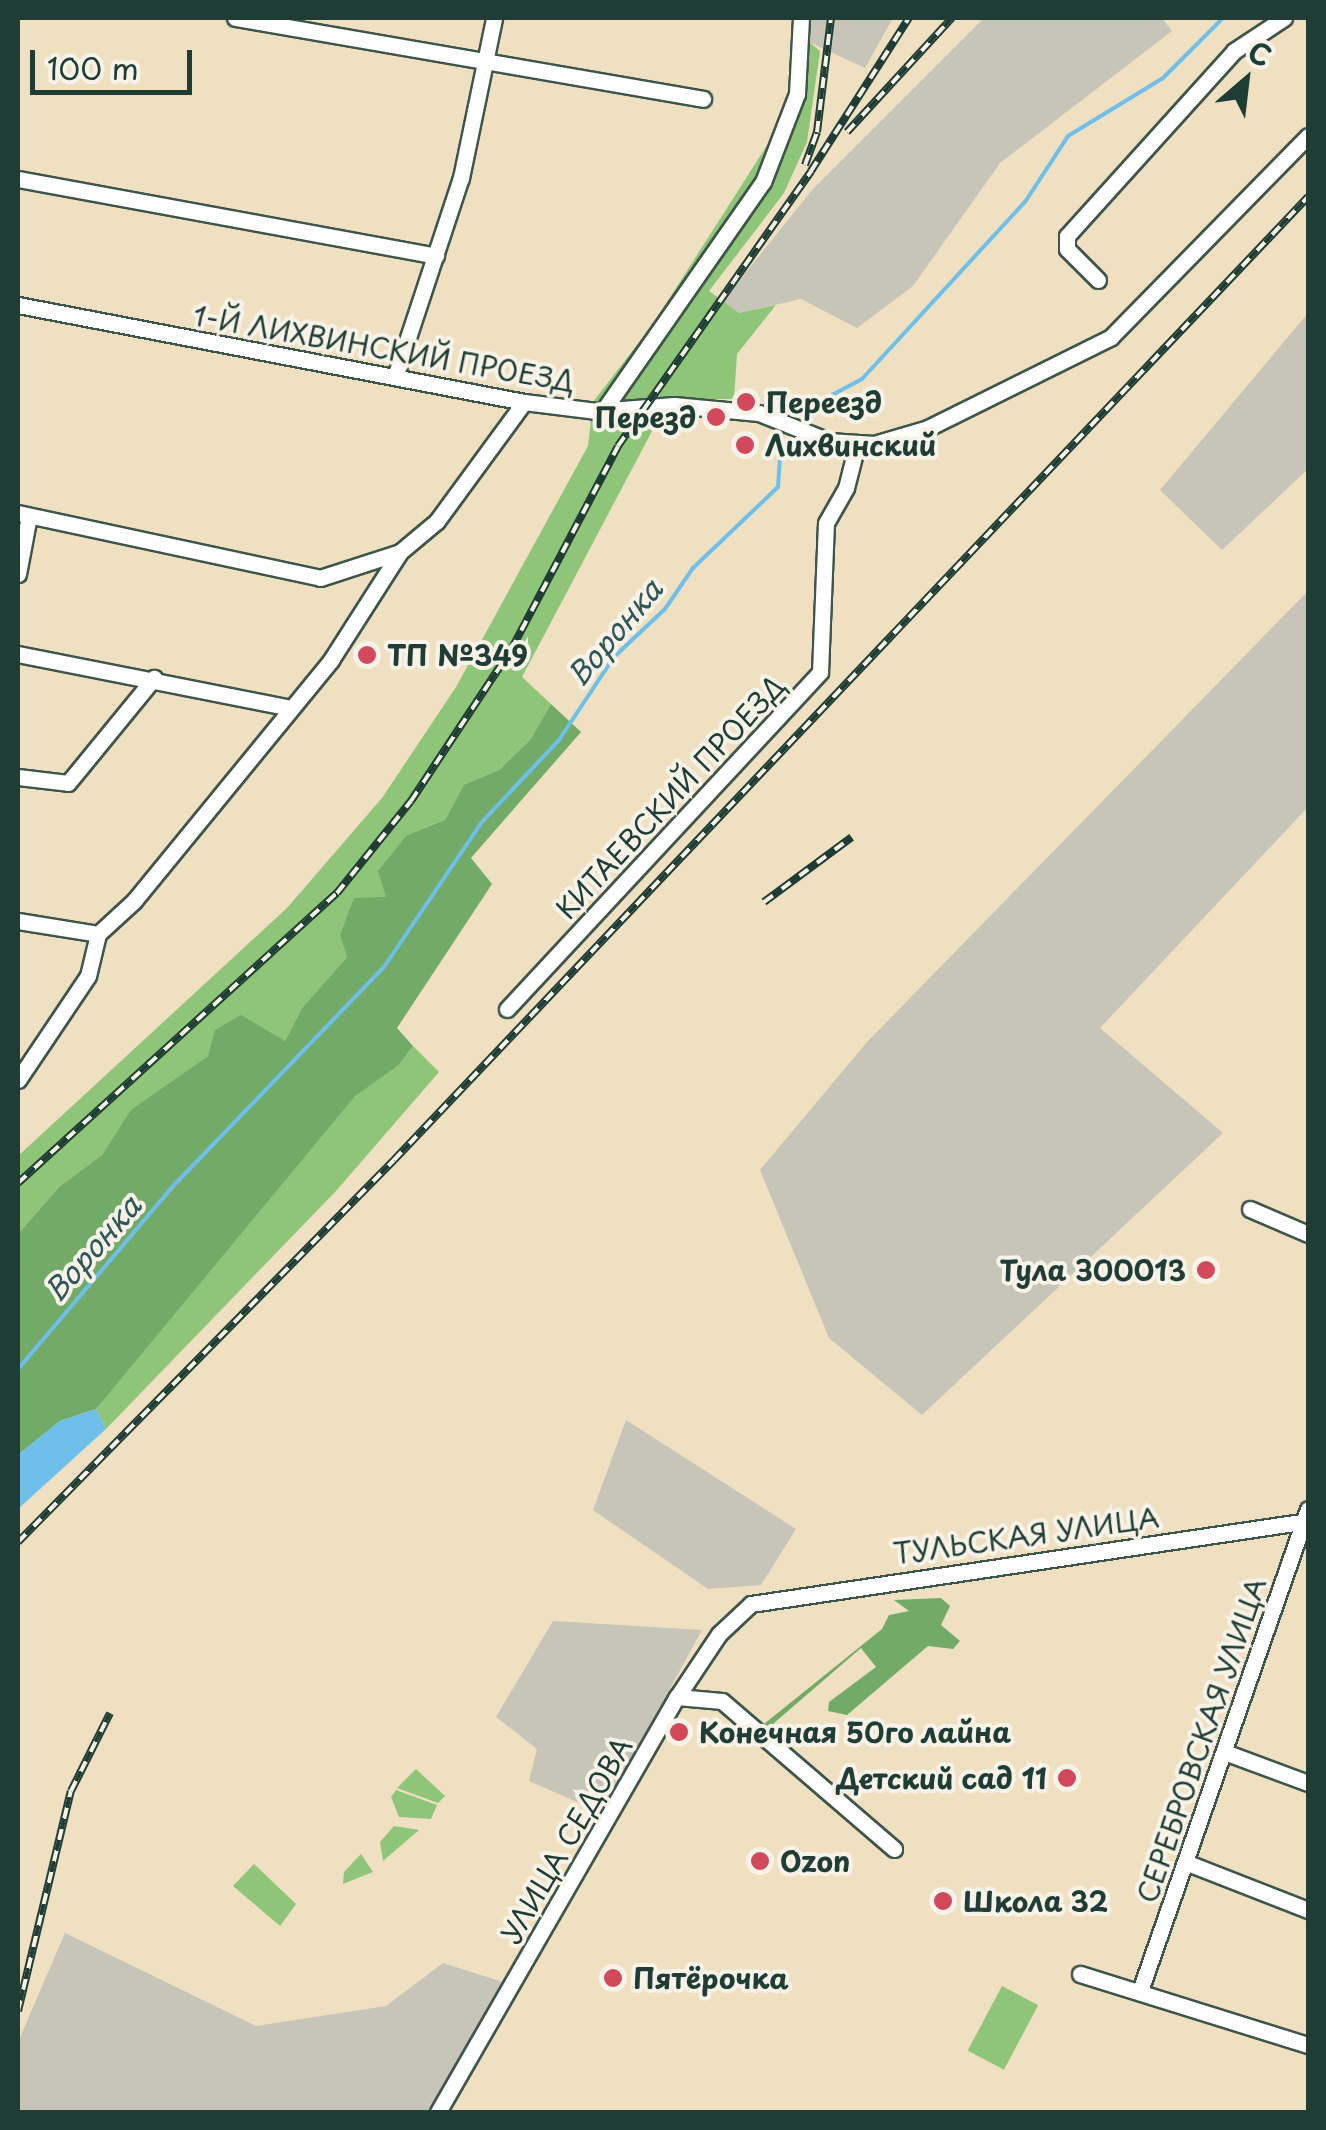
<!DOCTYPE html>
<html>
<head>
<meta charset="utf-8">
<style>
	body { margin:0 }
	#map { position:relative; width:1326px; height:2130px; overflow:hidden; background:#efe0c1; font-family:"Playpen Sans",sans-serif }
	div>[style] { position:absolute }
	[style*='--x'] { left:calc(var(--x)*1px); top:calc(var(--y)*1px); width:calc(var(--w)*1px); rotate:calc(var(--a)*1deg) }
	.industrial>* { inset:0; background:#c6c5b8 }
	.green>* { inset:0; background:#8ec578; transform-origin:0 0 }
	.forest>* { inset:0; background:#72aa68 }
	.water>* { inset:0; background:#6ec0ea }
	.stream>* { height:4px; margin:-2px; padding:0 2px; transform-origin:2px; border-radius:2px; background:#6ec0ea }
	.roads { filter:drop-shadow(2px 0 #3e5549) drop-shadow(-2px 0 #3e5549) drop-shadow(0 2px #3e5549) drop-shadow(0 -2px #3e5549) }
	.minor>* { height:15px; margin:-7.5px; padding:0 7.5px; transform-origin:7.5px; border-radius:7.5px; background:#fff }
	.rail>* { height:8px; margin-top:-4px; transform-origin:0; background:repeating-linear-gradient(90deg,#f7f3e8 0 11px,#1f3d34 0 22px); box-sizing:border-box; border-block:2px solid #1f3d34 }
	.dots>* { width:28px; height:28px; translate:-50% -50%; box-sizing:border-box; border:5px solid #f7f3e8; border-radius:50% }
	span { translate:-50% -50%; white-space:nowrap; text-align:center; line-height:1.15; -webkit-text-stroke:8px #f7f3e8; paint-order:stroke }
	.street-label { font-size:28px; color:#1f3d34 }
	.poi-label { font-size:28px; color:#1f3d34; font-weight:700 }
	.left { translate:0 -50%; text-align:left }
	.right { translate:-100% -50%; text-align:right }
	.water-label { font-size:30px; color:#2f5758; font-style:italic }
	.frame { position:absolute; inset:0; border:20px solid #1f3d34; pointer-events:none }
	.north { position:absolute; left:1196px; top:30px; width:100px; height:100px; -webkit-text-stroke:8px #f7f3e8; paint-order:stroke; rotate:28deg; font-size:28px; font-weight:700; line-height:40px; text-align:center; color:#1f3d34 }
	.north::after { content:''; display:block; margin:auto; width:35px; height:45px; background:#1f3d34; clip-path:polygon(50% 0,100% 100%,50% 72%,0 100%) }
	.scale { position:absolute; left:30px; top:50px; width:162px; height:45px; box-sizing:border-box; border:5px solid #1f3d34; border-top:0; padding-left:12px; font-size:30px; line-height:35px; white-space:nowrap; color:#1f3d34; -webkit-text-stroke:8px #f7f3e8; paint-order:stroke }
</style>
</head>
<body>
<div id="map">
	<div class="industrial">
		<i style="clip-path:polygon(807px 18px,893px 18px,865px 68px,809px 42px)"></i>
		<i style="clip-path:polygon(984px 18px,1162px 18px,1172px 31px,1000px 163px,913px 286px,857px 328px,801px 299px,739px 313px,722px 302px,812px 190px)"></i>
		<i style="clip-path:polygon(1308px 313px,1308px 469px,1222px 550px,1160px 490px)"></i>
		<i style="clip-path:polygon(1308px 591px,1308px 807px,1100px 1028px,1223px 1133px,922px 1415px,829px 1338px,760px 1170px,867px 1042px)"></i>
		<i style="clip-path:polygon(626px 1420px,796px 1529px,761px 1585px,708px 1589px,593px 1510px)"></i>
		<i style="clip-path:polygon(553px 1621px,702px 1630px,602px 1813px,529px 1781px,537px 1749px,496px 1717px)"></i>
		<i style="clip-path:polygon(65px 1933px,256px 2026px,386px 2006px,443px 1963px,506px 1983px,429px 2112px,18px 2112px,18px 2042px)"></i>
	</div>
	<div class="green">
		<i style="clip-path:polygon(809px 42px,820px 51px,807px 142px,784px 193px,709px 291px,739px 313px,776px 305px,737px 354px,734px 399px,669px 399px,522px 677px,551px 704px,530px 740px,499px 770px,464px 786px,445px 820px,407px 835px,386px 898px,347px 957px,302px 1008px,285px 1041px,208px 1056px,132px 1110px,102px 1155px,59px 1187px,18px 1234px,18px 1156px,287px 908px,382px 798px,456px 687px,588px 446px,593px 402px,653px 324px,803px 89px)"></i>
		<i style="clip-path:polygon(413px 1046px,439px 1072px,336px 1191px,106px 1429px,96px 1409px,216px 1258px,355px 1095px,399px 1065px)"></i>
		<i style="clip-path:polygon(416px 1769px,445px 1796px,438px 1803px,397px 1788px)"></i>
		<i style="clip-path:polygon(396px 1790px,437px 1805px,431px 1819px,399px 1817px,391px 1797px)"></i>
		<i style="clip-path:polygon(394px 1826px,419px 1830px,383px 1861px,380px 1842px)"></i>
		<i style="clip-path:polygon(361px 1854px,373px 1872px,343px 1884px,344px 1872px)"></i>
		<i style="clip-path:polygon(254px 1864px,296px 1904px,280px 1926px,233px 1886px)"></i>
		<i style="left:1002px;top:1986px;width:41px;height:73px;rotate:28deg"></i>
	</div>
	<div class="forest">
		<i style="clip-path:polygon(551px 704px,581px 732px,471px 858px,492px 884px,397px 1028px,413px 1046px,399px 1065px,355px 1096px,96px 1409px,60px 1421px,18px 1455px,18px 1234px,59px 1187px,102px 1155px,131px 1110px,208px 1056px,215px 1030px,241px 1015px,285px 1041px,302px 1008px,347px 957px,340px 935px,354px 898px,386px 897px,378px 871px,407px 835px,445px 820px,464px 785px,499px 770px,530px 740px)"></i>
		<i style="clip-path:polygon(941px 1598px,950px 1606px,941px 1625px,960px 1641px,953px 1649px,928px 1646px,847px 1715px,828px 1711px,829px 1702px,876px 1667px,861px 1648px,774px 1723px,778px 1736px,764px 1724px,882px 1629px,889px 1615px,909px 1611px,894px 1600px)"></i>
	</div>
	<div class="water">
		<i style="clip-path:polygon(96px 1409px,106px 1429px,18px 1509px,18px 1455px,60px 1421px)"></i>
	</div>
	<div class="stream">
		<i style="--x:787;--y:419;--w:85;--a:-28.1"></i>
		<i style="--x:862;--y:379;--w:241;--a:-47.4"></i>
		<i style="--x:1025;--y:202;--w:79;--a:-56.9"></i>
		<i style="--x:1068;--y:136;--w:111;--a:-31.4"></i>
		<i style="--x:1163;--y:78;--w:85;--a:-45"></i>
		<i style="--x:18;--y:1369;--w:244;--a:-49.7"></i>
		<i style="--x:176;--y:1183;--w:300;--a:-46.1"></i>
		<i style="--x:384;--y:967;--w:174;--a:-56"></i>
		<i style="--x:481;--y:823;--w:114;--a:-46.8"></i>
		<i style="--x:559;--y:740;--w:100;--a:-56.5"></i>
		<i style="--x:614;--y:657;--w:70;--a:-43.3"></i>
		<i style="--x:665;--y:609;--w:50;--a:-55.7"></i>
		<i style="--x:693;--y:568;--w:117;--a:-43.6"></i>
		<i style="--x:778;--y:487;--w:60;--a:-86.2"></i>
	</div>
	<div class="roads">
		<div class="minor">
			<i style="--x:235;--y:18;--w:475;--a:9.8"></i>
			<i style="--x:18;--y:179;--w:425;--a:10.4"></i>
			<i style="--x:1098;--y:280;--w:44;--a:-135"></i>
			<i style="--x:1067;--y:249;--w:13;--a:-90"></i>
			<i style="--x:1067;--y:236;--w:249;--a:-47.9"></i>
			<i style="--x:1234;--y:51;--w:60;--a:-33.4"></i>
			<i style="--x:18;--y:305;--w:515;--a:10.85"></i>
			<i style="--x:524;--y:402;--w:73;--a:7.1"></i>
			<i style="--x:596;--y:411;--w:78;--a:-4.4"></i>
			<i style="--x:674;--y:405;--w:85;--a:5.4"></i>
			<i style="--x:759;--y:413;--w:75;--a:21.8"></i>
			<i style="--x:829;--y:441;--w:45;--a:3.8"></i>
			<i style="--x:874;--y:444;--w:56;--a:-16.5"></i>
			<i style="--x:928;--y:428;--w:204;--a:-26.4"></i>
			<i style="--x:1111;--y:337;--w:281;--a:-45.6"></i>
			<i style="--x:395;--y:377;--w:210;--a:-71.7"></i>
			<i style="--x:461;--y:178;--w:163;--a:-78.3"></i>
			<i style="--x:603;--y:411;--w:279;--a:-55.1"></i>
			<i style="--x:763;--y:182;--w:94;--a:-68.9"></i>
			<i style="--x:797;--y:94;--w:76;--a:-87"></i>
			<i style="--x:18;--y:513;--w:309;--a:12.1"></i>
			<i style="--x:320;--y:578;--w:84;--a:-18"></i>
			<i style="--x:18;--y:574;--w:59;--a:-79.3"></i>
			<i style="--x:18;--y:654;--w:278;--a:11.2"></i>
			<i style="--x:18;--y:777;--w:50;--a:6.8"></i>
			<i style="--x:68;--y:783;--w:136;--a:-50.7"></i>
			<i style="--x:18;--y:921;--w:81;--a:9.2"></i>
			<i style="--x:507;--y:1009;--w:460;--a:-47.1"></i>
			<i style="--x:820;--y:672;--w:149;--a:-87.7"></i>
			<i style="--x:826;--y:523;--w:40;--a:-60.3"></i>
			<i style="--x:846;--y:488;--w:44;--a:-75.7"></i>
			<i style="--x:18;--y:1080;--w:125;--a:-56.1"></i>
			<i style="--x:88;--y:976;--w:43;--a:-76.6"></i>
			<i style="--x:98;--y:934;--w:49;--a:-42.5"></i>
			<i style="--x:134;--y:901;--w:311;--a:-50.7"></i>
			<i style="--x:331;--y:660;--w:128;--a:-57.4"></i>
			<i style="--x:400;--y:552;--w:48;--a:-40"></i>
			<i style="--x:437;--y:521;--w:147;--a:-53.8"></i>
			<i style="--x:1250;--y:1209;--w:63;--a:23.3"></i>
			<i style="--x:677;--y:1697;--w:45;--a:5.1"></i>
			<i style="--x:722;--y:1701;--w:227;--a:40.7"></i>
			<i style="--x:1227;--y:1753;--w:86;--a:20.3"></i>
			<i style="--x:1185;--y:1862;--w:132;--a:21.3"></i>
			<i style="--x:1080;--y:1974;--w:239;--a:17.3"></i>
			<i style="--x:1141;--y:1988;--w:507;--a:-70.78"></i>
			<i style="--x:438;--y:2112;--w:479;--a:-60.1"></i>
			<i style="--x:677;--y:1697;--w:76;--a:-56.3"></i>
			<i style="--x:719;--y:1634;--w:44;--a:-43.2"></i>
			<i style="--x:751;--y:1604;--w:563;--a:-8.48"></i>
		</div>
	</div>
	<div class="rail">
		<i style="--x:847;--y:132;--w:155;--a:-47.4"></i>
		<i style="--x:805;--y:165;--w:35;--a:-70"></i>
		<i style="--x:817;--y:132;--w:115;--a:-83"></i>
		<i style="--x:764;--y:902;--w:109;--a:-36.5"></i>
		<i style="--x:18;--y:1183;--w:431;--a:-42.3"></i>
		<i style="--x:337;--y:893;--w:118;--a:-51.2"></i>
		<i style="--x:411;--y:801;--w:181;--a:-56.5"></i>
		<i style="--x:511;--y:650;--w:230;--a:-62.3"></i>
		<i style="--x:618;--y:446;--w:336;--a:-54.9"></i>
		<i style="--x:811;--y:171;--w:182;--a:-57.4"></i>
		<i style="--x:18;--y:1542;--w:536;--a:-45.45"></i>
		<i style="--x:394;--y:1160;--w:1328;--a:-46.5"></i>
		<i style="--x:18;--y:2011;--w:226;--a:-76.5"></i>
		<i style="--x:71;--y:1791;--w:87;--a:-63.4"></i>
	</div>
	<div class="dots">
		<i style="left:746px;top:402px;background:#d1495b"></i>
		<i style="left:716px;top:417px;background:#d1495b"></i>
		<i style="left:745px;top:445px;background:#d1495b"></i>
		<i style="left:367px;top:655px;background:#d1495b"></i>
		<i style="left:1206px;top:1270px;background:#d1495b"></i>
		<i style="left:679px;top:1732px;background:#d1495b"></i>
		<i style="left:1067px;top:1778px;background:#d1495b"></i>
		<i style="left:760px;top:1861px;background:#d1495b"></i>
		<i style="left:943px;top:1901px;background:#d1495b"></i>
		<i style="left:613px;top:1978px;background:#d1495b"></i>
	</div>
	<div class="street-label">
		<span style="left:384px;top:348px;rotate:10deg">1-Й ЛИХВИНСКИЙ ПРОЕЗД</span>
		<span style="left:670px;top:797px;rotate:-47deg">КИТАЕВСКИЙ ПРОЕЗД</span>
		<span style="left:1026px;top:1535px;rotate:-8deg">ТУЛЬСКАЯ УЛИЦА</span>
		<span style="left:1201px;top:1740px;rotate:-71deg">СЕРЕБРОВСКАЯ УЛИЦА</span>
		<span style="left:566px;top:1840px;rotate:-60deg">УЛИЦА СЕДОВА</span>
	</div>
	<div class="poi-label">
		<span class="left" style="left:766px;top:402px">Переезд</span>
		<span class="right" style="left:696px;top:417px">Перезд</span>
		<span class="left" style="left:765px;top:445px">Лихвинский</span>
		<span class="left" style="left:387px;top:655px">ТП №349</span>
		<span class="right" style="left:1186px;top:1270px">Тула 300013</span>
		<span class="left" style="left:699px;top:1732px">Конечная 50го лайна</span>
		<span class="right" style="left:1047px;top:1778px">Детский сад 11</span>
		<span class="left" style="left:780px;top:1861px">Ozon</span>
		<span class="left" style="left:963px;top:1901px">Школа 32</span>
		<span class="left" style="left:633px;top:1978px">Пятёрочка</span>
	</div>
	<div class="water-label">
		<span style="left:614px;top:632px;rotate:-50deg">Воронка</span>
		<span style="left:92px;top:1248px;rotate:-49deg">Воронка</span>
	</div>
	<div class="frame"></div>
	<div class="north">С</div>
	<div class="scale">100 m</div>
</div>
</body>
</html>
